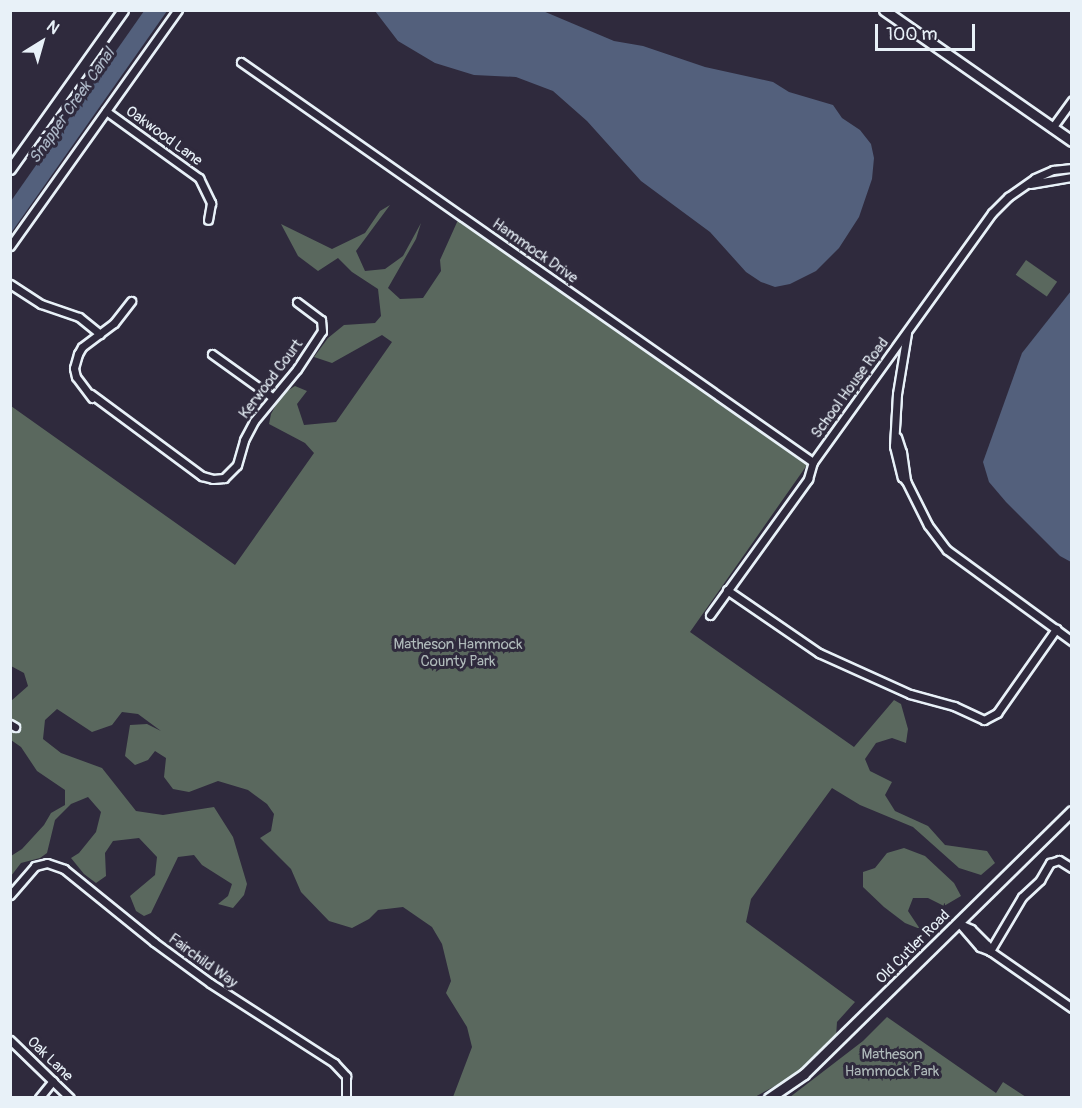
<!DOCTYPE html>
<html>
<head>
<meta charset="utf-8">
<style>
	body { margin:0 }
	#map { position:relative; width:1082px; height:1108px; overflow:hidden; background:#2f2a3d; font-family:Pangolin,sans-serif }
	div>[style] { position:absolute }
	[style*='--x'] { left:calc(var(--x)*1px); top:calc(var(--y)*1px); width:calc(var(--w)*1px); rotate:calc(var(--a)*1deg) }
	.green>* { inset:0; background:#5a685e; transform-origin:0 0 }
	.water>* { inset:0; background:#53607c }
	.roads { filter:drop-shadow(2px 0 #e8f1f8) drop-shadow(-2px 0 #e8f1f8) drop-shadow(0 2px #e8f1f8) drop-shadow(0 -2px #e8f1f8) }
	.street>* { height:7px; margin:-3.5px; padding:0 3.5px; transform-origin:3.5px; border-radius:3.5px; background:#2f2a3d }
	.secondary>* { height:9px; margin:-4.5px; padding:0 4.5px; transform-origin:4.5px; border-radius:4.5px; background:#2f2a3d }
	span { translate:-50% -50%; white-space:nowrap; text-align:center; line-height:1.15; -webkit-text-stroke:6px #2f2a3d; paint-order:stroke }
	.street-label { font-size:15px; color:#e8f1f8 }
	.park-label { font-size:15px; color:#afbaba }
	.water-label { font-size:16px; color:#acb7c6; font-style:italic }
	.frame { position:absolute; inset:0; border:12px solid #e8f1f8; pointer-events:none }
	.north { position:absolute; left:12px; top:12px; width:60px; height:60px; -webkit-text-stroke:4px #2f2a3d; paint-order:stroke; rotate:37deg; font-size:16px; font-weight:700; line-height:24px; text-align:center; color:#e8f1f8 }
	.north::after { content:''; display:block; margin:auto; width:21px; height:27px; background:#e8f1f8; clip-path:polygon(50% 0,100% 100%,50% 72%,0 100%) }
	.scale { position:absolute; left:875px; top:24px; width:100px; height:27px; box-sizing:border-box; border:3px solid #e8f1f8; border-top:0; padding-left:8px; font-size:18px; line-height:21px; white-space:nowrap; color:#e8f1f8; -webkit-text-stroke:4px #2f2a3d; paint-order:stroke }
</style>
</head>
<body>
<div id="map">
	<div class="green">
		<i style="clip-path:polygon(390px 205px,356px 251px,365px 271px,385px 269px,403px 256px,421px 223px,416px 239px,388px 288px,400px 299px,423px 298px,441px 271px,440px 260px,458px 220px,470px 229px,473px 226px,807px 465px,690px 632px,854px 747px,894px 700px,901px 704px,908px 729px,906px 743px,892px 738px,876px 743px,865px 759px,870px 771px,892px 782px,885px 795px,895px 811px,928px 826px,945px 845px,987px 851px,995px 863px,981px 875px,959px 868px,913px 827px,860px 805px,832px 788px,751px 899px,746px 922px,855px 1002px,837px 1022px,836px 1037px,797px 1074px,753px 1098px,453px 1097px,472px 1047px,467px 1027px,446px 993px,451px 981px,442px 944px,432px 927px,403px 907px,378px 910px,369px 919px,352px 928px,329px 921px,301px 892px,291px 869px,260px 838px,271px 831px,274px 814px,267px 804px,248px 790px,218px 781px,189px 792px,173px 789px,164px 777px,166px 758px,155px 751px,148px 760px,135px 765px,125px 756px,130px 725px,147px 724px,161px 731px,138px 714px,122px 712px,112px 725px,92px 732px,57px 709px,45px 720px,43px 739px,61px 753px,102px 768px,136px 811px,163px 815px,214px 807px,233px 837px,247px 884px,244px 895px,233px 908px,218px 904px,228px 896px,232px 884px,202px 865px,194px 855px,178px 857px,151px 913px,144px 916px,136px 911px,130px 896px,155px 875px,157px 857px,139px 838px,113px 841px,105px 853px,106px 876px,96px 883px,84px 874px,71px 858px,79px 853px,96px 832px,101px 812px,88px 797px,71px 804px,55px 820px,47px 853px,40px 858px,21px 863px,11px 876px,11px 856px,22px 849px,44px 825px,51px 813px,65px 805px,65px 790px,37px 771px,21px 747px,11px 740px,11px 701px,28px 686px,24px 673px,11px 666px,11px 406px,235px 565px,314px 453px,305px 443px,269px 424px,271px 414px,282px 394px,295px 386px,307px 391px,297px 404px,304px 425px,336px 422px,392px 342px,382px 335px,332px 363px,314px 357px,328px 338px,344px 325px,375px 323px,381px 316px,378px 289px,352px 272px,338px 258px,318px 271px,298px 256px,281px 224px,332px 249px,365px 233px,380px 211px)"></i>
		<i style="left:1026px;top:260px;width:38px;height:18px;rotate:35deg"></i>
		<i style="clip-path:polygon(904px 848px,925px 856px,954px 883px,961px 896px,944px 906px,928px 898px,913px 898px,908px 911px,920px 929px,905px 923px,884px 907px,863px 887px,863px 872px,875px 868px,887px 853px)"></i>
		<i style="clip-path:polygon(887px 1017px,996px 1093px,1003px 1082px,1026px 1097px,790px 1097px,863px 1041px)"></i>
	</div>
	<div class="water">
		<i style="clip-path:polygon(144px 11px,167px 11px,11px 233px,11px 201px)"></i>
		<i style="clip-path:polygon(375px 11px,543px 11px,614px 41px,643px 46px,705px 67px,773px 82px,789px 92px,833px 105px,842px 118px,860px 130px,871px 144px,874px 158px,872px 179px,859px 217px,839px 248px,816px 271px,790px 284px,775px 287px,761px 282px,746px 272px,710px 232px,641px 181px,587px 121px,553px 91px,516px 77px,474px 75px,435px 63px,398px 41px)"></i>
		<i style="clip-path:polygon(1071px 291px,1071px 562px,1060px 556px,1006px 502px,989px 482px,983px 462px,1022px 353px)"></i>
	</div>
	<div class="roads">
		<div class="street">
			<i style="--x:241;--y:62;--w:698;--a:34.97"></i>
			<i style="--x:106;--y:111;--w:115;--a:35.8"></i>
			<i style="--x:199;--y:178;--w:28;--a:64"></i>
			<i style="--x:211;--y:203;--w:17;--a:100"></i>
			<i style="--x:1052;--y:128;--w:34;--a:-54"></i>
			<i style="--x:1030;--y:184;--w:43;--a:-9.5"></i>
			<i style="--x:10;--y:246;--w:290;--a:-54.6"></i>
			<i style="--x:10;--y:284;--w:37;--a:33"></i>
			<i style="--x:41;--y:304;--w:40;--a:18.9"></i>
			<i style="--x:79;--y:317;--w:27;--a:39"></i>
			<i style="--x:907;--y:333;--w:62;--a:99.3"></i>
			<i style="--x:897;--y:394;--w:52;--a:93.3"></i>
			<i style="--x:894;--y:446;--w:32;--a:76"></i>
			<i style="--x:902;--y:477;--w:6;--a:45"></i>
			<i style="--x:906;--y:481;--w:49;--a:63.4"></i>
			<i style="--x:928;--y:525;--w:31;--a:53"></i>
			<i style="--x:947;--y:550;--w:155;--a:36.1"></i>
			<i style="--x:212;--y:354;--w:74;--a:35.6"></i>
			<i style="--x:91;--y:394;--w:138;--a:36.5"></i>
			<i style="--x:202;--y:476;--w:11;--a:15"></i>
			<i style="--x:213;--y:479;--w:11;--a:-5"></i>
			<i style="--x:224;--y:478;--w:18;--a:-45"></i>
			<i style="--x:237;--y:465;--w:26;--a:-74"></i>
			<i style="--x:244;--y:440;--w:21;--a:-62"></i>
			<i style="--x:254;--y:421;--w:67;--a:-50.4"></i>
			<i style="--x:297;--y:369;--w:45;--a:-56.7"></i>
			<i style="--x:322;--y:331;--w:11;--a:-95"></i>
			<i style="--x:321;--y:320;--w:30;--a:-143"></i>
			<i style="--x:92;--y:398;--w:26;--a:-127"></i>
			<i style="--x:76;--y:377;--w:9;--a:-103"></i>
			<i style="--x:74;--y:368;--w:15;--a:-74"></i>
			<i style="--x:78;--y:354;--w:8;--a:-60"></i>
			<i style="--x:82;--y:347;--w:40;--a:-37"></i>
			<i style="--x:114;--y:323;--w:28;--a:-52"></i>
			<i style="--x:897;--y:437;--w:16;--a:72"></i>
			<i style="--x:902;--y:452;--w:29;--a:82"></i>
			<i style="--x:727;--y:590;--w:112;--a:34.4"></i>
			<i style="--x:819;--y:653;--w:100;--a:24.3"></i>
			<i style="--x:910;--y:694;--w:46;--a:15.3"></i>
			<i style="--x:954;--y:706;--w:33;--a:25"></i>
			<i style="--x:984;--y:720;--w:15;--a:-28"></i>
			<i style="--x:997;--y:713;--w:103;--a:-54.9"></i>
			<i style="--x:710;--y:615;--w:168;--a:-54.2"></i>
			<i style="--x:808;--y:479;--w:18;--a:-74"></i>
			<i style="--x:813;--y:462;--w:307;--a:-54.3"></i>
			<i style="--x:992;--y:213;--w:23;--a:-45"></i>
			<i style="--x:1008;--y:197;--w:33;--a:-35"></i>
			<i style="--x:1035;--y:178;--w:20;--a:-24"></i>
			<i style="--x:1053;--y:170;--w:19;--a:-6"></i>
			<i style="--x:10;--y:724;--w:6;--a:31"></i>
			<i style="--x:10;--y:895;--w:38;--a:-49"></i>
			<i style="--x:35;--y:866;--w:12;--a:-14"></i>
			<i style="--x:47;--y:863;--w:18;--a:19"></i>
			<i style="--x:64;--y:869;--w:116;--a:39"></i>
			<i style="--x:154;--y:942;--w:69;--a:36.2"></i>
			<i style="--x:210;--y:983;--w:148;--a:32.8"></i>
			<i style="--x:334;--y:1063;--w:18;--a:47"></i>
			<i style="--x:346;--y:1076;--w:22;--a:90"></i>
			<i style="--x:959;--y:923;--w:32;--a:49"></i>
			<i style="--x:980;--y:947;--w:11;--a:22"></i>
			<i style="--x:990;--y:951;--w:100;--a:34.8"></i>
			<i style="--x:960;--y:924;--w:12;--a:24"></i>
			<i style="--x:971;--y:929;--w:23;--a:45"></i>
			<i style="--x:987;--y:945;--w:7;--a:63"></i>
			<i style="--x:990;--y:951;--w:63;--a:-59.3"></i>
			<i style="--x:1022;--y:897;--w:25;--a:-43"></i>
			<i style="--x:1040;--y:880;--w:20;--a:-60"></i>
			<i style="--x:1050;--y:863;--w:9;--a:-18"></i>
			<i style="--x:1059;--y:860;--w:15;--a:32"></i>
			<i style="--x:10;--y:1040;--w:83;--a:44"></i>
			<i style="--x:39;--y:1098;--w:22;--a:-51"></i>
		</div>
		<div class="secondary">
			<i style="--x:884;--y:10;--w:229;--a:34.9"></i>
			<i style="--x:10;--y:169;--w:195;--a:-54.6"></i>
			<i style="--x:769;--y:1098;--w:42;--a:-34.4"></i>
			<i style="--x:804;--y:1074;--w:375;--a:-44.5"></i>
		</div>
	</div>
	<div class="street-label">
		<span style="left:164px;top:136px;rotate:36deg">Oakwood Lane</span>
		<span style="left:535px;top:251px;rotate:35deg">Hammock Drive</span>
		<span style="left:271px;top:379px;rotate:-53deg">Kerwood Court</span>
		<span style="left:850px;top:388px;rotate:-54deg">School House Road</span>
		<span style="left:913px;top:947px;rotate:-45deg">Old Cutler Road</span>
		<span style="left:203px;top:961px;rotate:36deg">Fairchild Way</span>
		<span style="left:50px;top:1059px;rotate:44deg">Oak Lane</span>
	</div>
	<div class="park-label">
		<span style="left:458px;top:653px">Matheson Hammock<br>County Park</span>
		<span style="left:892px;top:1063px">Matheson<br>Hammock Park</span>
	</div>
	<div class="water-label">
		<span style="left:72px;top:106px;rotate:-55deg">Snapper Creek Canal</span>
	</div>
	<div class="frame"></div>
	<div class="north">N</div>
	<div class="scale">100 m</div>
</div>
</body>
</html>
